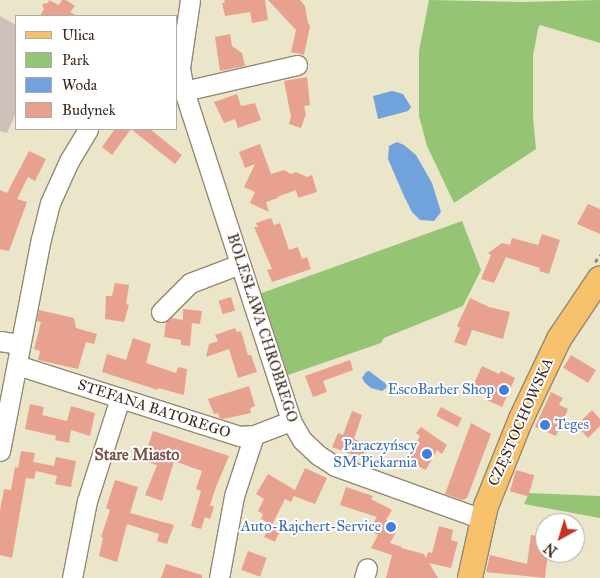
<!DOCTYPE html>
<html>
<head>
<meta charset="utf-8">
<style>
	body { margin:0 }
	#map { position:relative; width:600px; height:578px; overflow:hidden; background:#ebe6c9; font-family:"IM FELL Great Primer",serif }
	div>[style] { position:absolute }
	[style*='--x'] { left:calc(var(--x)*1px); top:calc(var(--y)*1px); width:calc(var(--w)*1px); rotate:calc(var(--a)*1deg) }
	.industrial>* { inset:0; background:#cfc1ba }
	.green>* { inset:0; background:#95c574 }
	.water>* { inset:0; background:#70a2db }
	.building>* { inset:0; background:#e8a08f; transform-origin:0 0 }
	.path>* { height:2.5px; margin-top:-1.25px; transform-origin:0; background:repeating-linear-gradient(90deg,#938874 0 4px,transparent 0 8px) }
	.roads { filter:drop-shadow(1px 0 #938874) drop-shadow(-1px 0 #938874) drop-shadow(0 1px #938874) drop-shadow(0 -1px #938874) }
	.minor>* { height:19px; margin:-9.5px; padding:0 9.5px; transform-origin:9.5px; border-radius:9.5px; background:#fff }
	.major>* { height:24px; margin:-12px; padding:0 12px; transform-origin:12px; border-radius:12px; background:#f7c06b }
	.dots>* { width:14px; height:14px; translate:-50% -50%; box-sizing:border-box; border:2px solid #fff; border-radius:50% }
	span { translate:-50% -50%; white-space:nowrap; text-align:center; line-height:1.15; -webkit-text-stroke:4px #fff; paint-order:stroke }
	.street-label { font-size:15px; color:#3b2a1e }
	.shop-label { font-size:15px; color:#366cbe }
	.right { translate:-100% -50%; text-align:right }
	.left { translate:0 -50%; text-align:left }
	.neighbourhood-label { font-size:16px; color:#785346; font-weight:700 }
	.legend { position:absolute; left:15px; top:15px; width:162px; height:115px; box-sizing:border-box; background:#fff; border:1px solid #b1aaa5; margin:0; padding:6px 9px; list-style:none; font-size:15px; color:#3b2a1e }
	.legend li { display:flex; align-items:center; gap:10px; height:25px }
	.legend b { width:25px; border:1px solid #b1aaa5 }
	.north { position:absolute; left:535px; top:513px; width:50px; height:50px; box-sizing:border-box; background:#fff; border:1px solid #b1aaa5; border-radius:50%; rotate:219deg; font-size:14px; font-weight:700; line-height:20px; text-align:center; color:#3b2a1e }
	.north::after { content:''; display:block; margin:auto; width:18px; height:22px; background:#c8321e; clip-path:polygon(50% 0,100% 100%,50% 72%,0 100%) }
</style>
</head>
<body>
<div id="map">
	<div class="industrial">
		<i style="clip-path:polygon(0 16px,16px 25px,16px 113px,7px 133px,0 131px)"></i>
	</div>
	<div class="green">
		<i style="clip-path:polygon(429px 0,522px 2px,600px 0,600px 43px,540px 25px,538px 29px,533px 56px,533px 117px,536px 149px,454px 203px,427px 146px,419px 116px,419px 51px)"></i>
		<i style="clip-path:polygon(462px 221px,481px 270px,463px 306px,384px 338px,381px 343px,288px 375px,259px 294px)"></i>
		<i style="clip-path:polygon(529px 493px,600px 496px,600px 518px,524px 504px)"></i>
	</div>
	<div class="water">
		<i style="clip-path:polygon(392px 91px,403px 94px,411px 107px,408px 111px,378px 119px,373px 96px)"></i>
		<i style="clip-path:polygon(397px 142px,404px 145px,416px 155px,432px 183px,441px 212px,434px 221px,420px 220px,412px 212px,404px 196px,388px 159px,389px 146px)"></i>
		<i style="clip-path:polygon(369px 371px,385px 383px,387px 386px,385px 389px,382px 391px,371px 388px,365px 383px,362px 378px,366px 372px)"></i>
	</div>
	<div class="building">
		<i style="clip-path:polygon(49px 0,59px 5px,62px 0,66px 0,75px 6px,70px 12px,77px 16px,40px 16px,44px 9px,42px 4px,48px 3px)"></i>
		<i style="clip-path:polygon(224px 0,265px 0,268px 20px,252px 23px,250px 12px,225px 16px,222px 3px,225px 3px)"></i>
		<i style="clip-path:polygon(268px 0,300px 0,305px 6px,308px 23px,310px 26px,304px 55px,291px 52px,296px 30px)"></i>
		<i style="clip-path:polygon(230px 34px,232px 46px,242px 53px,245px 66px,220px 71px,215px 37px)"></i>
		<i style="clip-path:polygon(307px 77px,310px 105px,304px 106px,306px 114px,301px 128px,289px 124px,291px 117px,284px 81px)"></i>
		<i style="clip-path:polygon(237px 94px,241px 106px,255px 103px,261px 120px,238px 128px,235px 119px,224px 123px,214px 102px)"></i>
		<i style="clip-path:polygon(115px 129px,131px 129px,112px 155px,102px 147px)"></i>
		<i style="clip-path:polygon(131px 129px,150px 129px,182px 155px,175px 164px)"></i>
		<i style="clip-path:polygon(260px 144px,271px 174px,284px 170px,291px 174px,296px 172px,307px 177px,312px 175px,317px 192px,298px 198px,296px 190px,277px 197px,278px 198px,266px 202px,269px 212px,250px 203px,255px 192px,244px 187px,255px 164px,245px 168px,239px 152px)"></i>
		<i style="clip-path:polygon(29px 151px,46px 159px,35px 181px,28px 177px,17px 199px,27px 202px,9px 251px,0 249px,0 190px,7px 193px)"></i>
		<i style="clip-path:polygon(588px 204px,600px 209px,600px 234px,577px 224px)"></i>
		<i style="clip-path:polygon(271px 218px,274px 225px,280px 223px,289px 250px,298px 247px,302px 259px,307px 257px,311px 269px,272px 282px,267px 270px,272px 269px,254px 227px,258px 227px,256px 223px)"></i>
		<i style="clip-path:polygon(542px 234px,560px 240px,549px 274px,539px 271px,540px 268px,506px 257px,494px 283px,481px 279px,491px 255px,488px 253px,502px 243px,510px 245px,512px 238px,538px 245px)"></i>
		<i style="clip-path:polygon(115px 283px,129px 285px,126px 304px,129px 305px,124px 322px,105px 319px,106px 296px,112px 296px)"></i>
		<i style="left:231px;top:297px;width:14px;height:13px;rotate:73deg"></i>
		<i style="clip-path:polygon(470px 298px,489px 307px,510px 312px,503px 339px,472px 330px,466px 346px,454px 342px,460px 328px,457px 326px)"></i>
		<i style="clip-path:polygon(183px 309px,202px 311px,200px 324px,192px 323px,190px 346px,181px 345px,181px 340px,164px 337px,166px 322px,171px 318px,183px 320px)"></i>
		<i style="clip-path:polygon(39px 310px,74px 318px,76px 328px,97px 334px,94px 344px,86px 342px,78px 369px,38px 360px,40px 351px,34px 349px,41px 322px,37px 321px)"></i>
		<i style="clip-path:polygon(235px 328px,237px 332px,241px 331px,248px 355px,251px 355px,257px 372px,238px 378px,229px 349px,206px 357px,209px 344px,218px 341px,215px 335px)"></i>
		<i style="clip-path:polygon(133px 338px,151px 344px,146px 363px,176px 373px,178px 367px,187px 369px,184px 395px,158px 388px,158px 390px,102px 372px,107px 354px,126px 360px)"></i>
		<i style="left:571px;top:355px;width:29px;height:15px;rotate:31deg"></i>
		<i style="clip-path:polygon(350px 360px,353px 370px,323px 381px,327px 392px,313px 397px,305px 376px)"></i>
		<i style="clip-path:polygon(482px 366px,499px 374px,501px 371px,515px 378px,502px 407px,487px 400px,489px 397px,473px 386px)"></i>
		<i style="clip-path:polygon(249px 386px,255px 406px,250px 408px,251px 413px,223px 419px,220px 418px,218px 413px,214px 414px,208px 399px)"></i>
		<i style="clip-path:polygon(551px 392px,563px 398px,559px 405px,568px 409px,556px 436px,535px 427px)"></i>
		<i style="clip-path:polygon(30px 404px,44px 407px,42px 415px,67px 421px,71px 406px,95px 413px,90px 436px,71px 430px,69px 443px,55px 440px,56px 436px,25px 429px)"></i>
		<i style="left:441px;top:407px;width:24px;height:10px;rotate:28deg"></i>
		<i style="clip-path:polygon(592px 410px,600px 419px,600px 426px,588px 438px,577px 425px)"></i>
		<i style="clip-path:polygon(352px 411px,362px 415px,354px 439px,366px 445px,362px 458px,332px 447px,338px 433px,343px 435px)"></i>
		<i style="clip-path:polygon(471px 423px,491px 434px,467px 498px,462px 500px,445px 494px)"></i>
		<i style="clip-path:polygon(421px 427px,447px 445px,442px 454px,437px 450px,426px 470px,413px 464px,416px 460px,409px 456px,420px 436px,416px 433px)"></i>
		<i style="clip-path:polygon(153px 431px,229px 456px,216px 487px,210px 505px,214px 507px,210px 519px,205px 517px,201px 529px,191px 526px,201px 491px,196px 489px,202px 471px,174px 461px,162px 501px,145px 495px,157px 465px,143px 461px)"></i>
		<i style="clip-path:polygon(21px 451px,35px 453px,33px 462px,54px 466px,56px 457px,76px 461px,71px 487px,55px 484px,57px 476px,36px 471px,34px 479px,26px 478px,12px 558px,0 555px,0 511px,4px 489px,11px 490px,15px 467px,18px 468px)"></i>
		<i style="clip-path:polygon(305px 468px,327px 478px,315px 504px,294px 496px,291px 502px,285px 499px,272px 525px,261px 519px,263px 514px,258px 511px,264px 499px,256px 494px,268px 474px,295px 490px)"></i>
		<i style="left:516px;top:470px;width:19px;height:22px;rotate:16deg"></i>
		<i style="clip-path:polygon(115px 480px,138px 487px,130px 513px,174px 525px,167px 544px,157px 541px,159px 534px,127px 524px,117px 562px,99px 556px,103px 538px,101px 537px,110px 510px,106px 508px)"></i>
		<i style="clip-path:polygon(346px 487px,373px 496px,371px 499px,392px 510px,386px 520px,399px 527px,390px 543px,402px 547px,401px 548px,424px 554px,426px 558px,428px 552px,432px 553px,439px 526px,453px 530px,451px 540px,458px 542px,451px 568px,429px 563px,438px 578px,386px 578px,392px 555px,371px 548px,378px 535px,369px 530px,377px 517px,340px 505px)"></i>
		<i style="left:269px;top:526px;width:12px;height:12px;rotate:24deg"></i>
		<i style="clip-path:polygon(531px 535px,545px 537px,545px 553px,548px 553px,545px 578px,486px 572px,490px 555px,527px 564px)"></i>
		<i style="left:248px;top:551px;width:20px;height:20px;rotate:20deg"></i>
		<i style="clip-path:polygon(166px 564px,202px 575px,202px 578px,161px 578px)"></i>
	</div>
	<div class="path">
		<i style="--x:595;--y:262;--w:9;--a:-54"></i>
	</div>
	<div class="roads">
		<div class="minor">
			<i style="--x:190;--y:0;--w:69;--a:98.4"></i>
			<i style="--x:180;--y:68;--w:23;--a:80"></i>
			<i style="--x:184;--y:91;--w:347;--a:72"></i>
			<i style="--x:291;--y:421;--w:22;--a:60"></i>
			<i style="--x:302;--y:440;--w:22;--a:43"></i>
			<i style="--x:318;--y:455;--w:20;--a:33"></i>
			<i style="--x:335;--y:466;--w:156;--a:19.8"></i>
			<i style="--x:184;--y:91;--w:116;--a:-13"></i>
			<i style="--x:161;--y:312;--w:41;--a:-45"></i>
			<i style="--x:190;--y:283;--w:53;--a:-20.8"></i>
			<i style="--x:0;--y:341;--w:20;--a:9"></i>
			<i style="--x:17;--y:365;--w:234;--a:17.7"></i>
			<i style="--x:240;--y:436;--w:14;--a:-4"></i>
			<i style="--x:254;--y:435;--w:40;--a:-21"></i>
			<i style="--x:0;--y:451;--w:216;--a:-79.1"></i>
			<i style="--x:41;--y:239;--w:37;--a:-76"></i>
			<i style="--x:50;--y:203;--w:46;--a:-65.7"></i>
			<i style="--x:69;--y:161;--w:37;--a:-59"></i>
			<i style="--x:72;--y:578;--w:78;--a:-79"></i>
			<i style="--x:87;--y:501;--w:108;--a:-72.2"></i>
			<i style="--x:219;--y:578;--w:83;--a:-79.6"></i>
			<i style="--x:234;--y:496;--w:64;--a:-71.8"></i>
			<i style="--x:364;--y:578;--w:10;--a:-73"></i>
		</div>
		<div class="major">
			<i style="--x:470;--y:578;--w:74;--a:-77.5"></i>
			<i style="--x:486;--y:506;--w:94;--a:-68.1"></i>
			<i style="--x:521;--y:419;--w:89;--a:-64.6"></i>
			<i style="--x:559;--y:339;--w:73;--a:-56.1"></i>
		</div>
	</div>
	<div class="dots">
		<i style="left:504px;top:390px;background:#3f7fe0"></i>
		<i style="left:545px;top:425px;background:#3f7fe0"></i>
		<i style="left:427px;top:454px;background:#3f7fe0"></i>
		<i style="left:391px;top:527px;background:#3f7fe0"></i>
	</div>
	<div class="street-label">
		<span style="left:262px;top:328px;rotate:72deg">BOLESŁAWA CHROBREGO</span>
		<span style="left:154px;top:409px;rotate:18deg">STEFANA BATOREGO</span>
		<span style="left:521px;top:422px;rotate:-66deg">CZĘSTOCHOWSKA</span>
	</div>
	<div class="shop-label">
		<span class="right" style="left:494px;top:390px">EscoBarber Shop</span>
		<span class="left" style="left:555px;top:425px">Teges</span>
		<span class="right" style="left:417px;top:454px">Paraczyńscy<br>SM Piekarnia</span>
		<span class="right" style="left:381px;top:527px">Auto-Rajchert-Service</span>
	</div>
	<div class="neighbourhood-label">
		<span style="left:137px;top:455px">Stare Miasto</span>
	</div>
	<ul class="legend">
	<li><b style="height:6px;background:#f7c06b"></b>Ulica</li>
	<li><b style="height:14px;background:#95c574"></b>Park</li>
	<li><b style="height:14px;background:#70a2db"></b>Woda</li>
	<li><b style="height:14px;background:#e8a08f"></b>Budynek</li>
	</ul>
	<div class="north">N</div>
</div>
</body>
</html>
